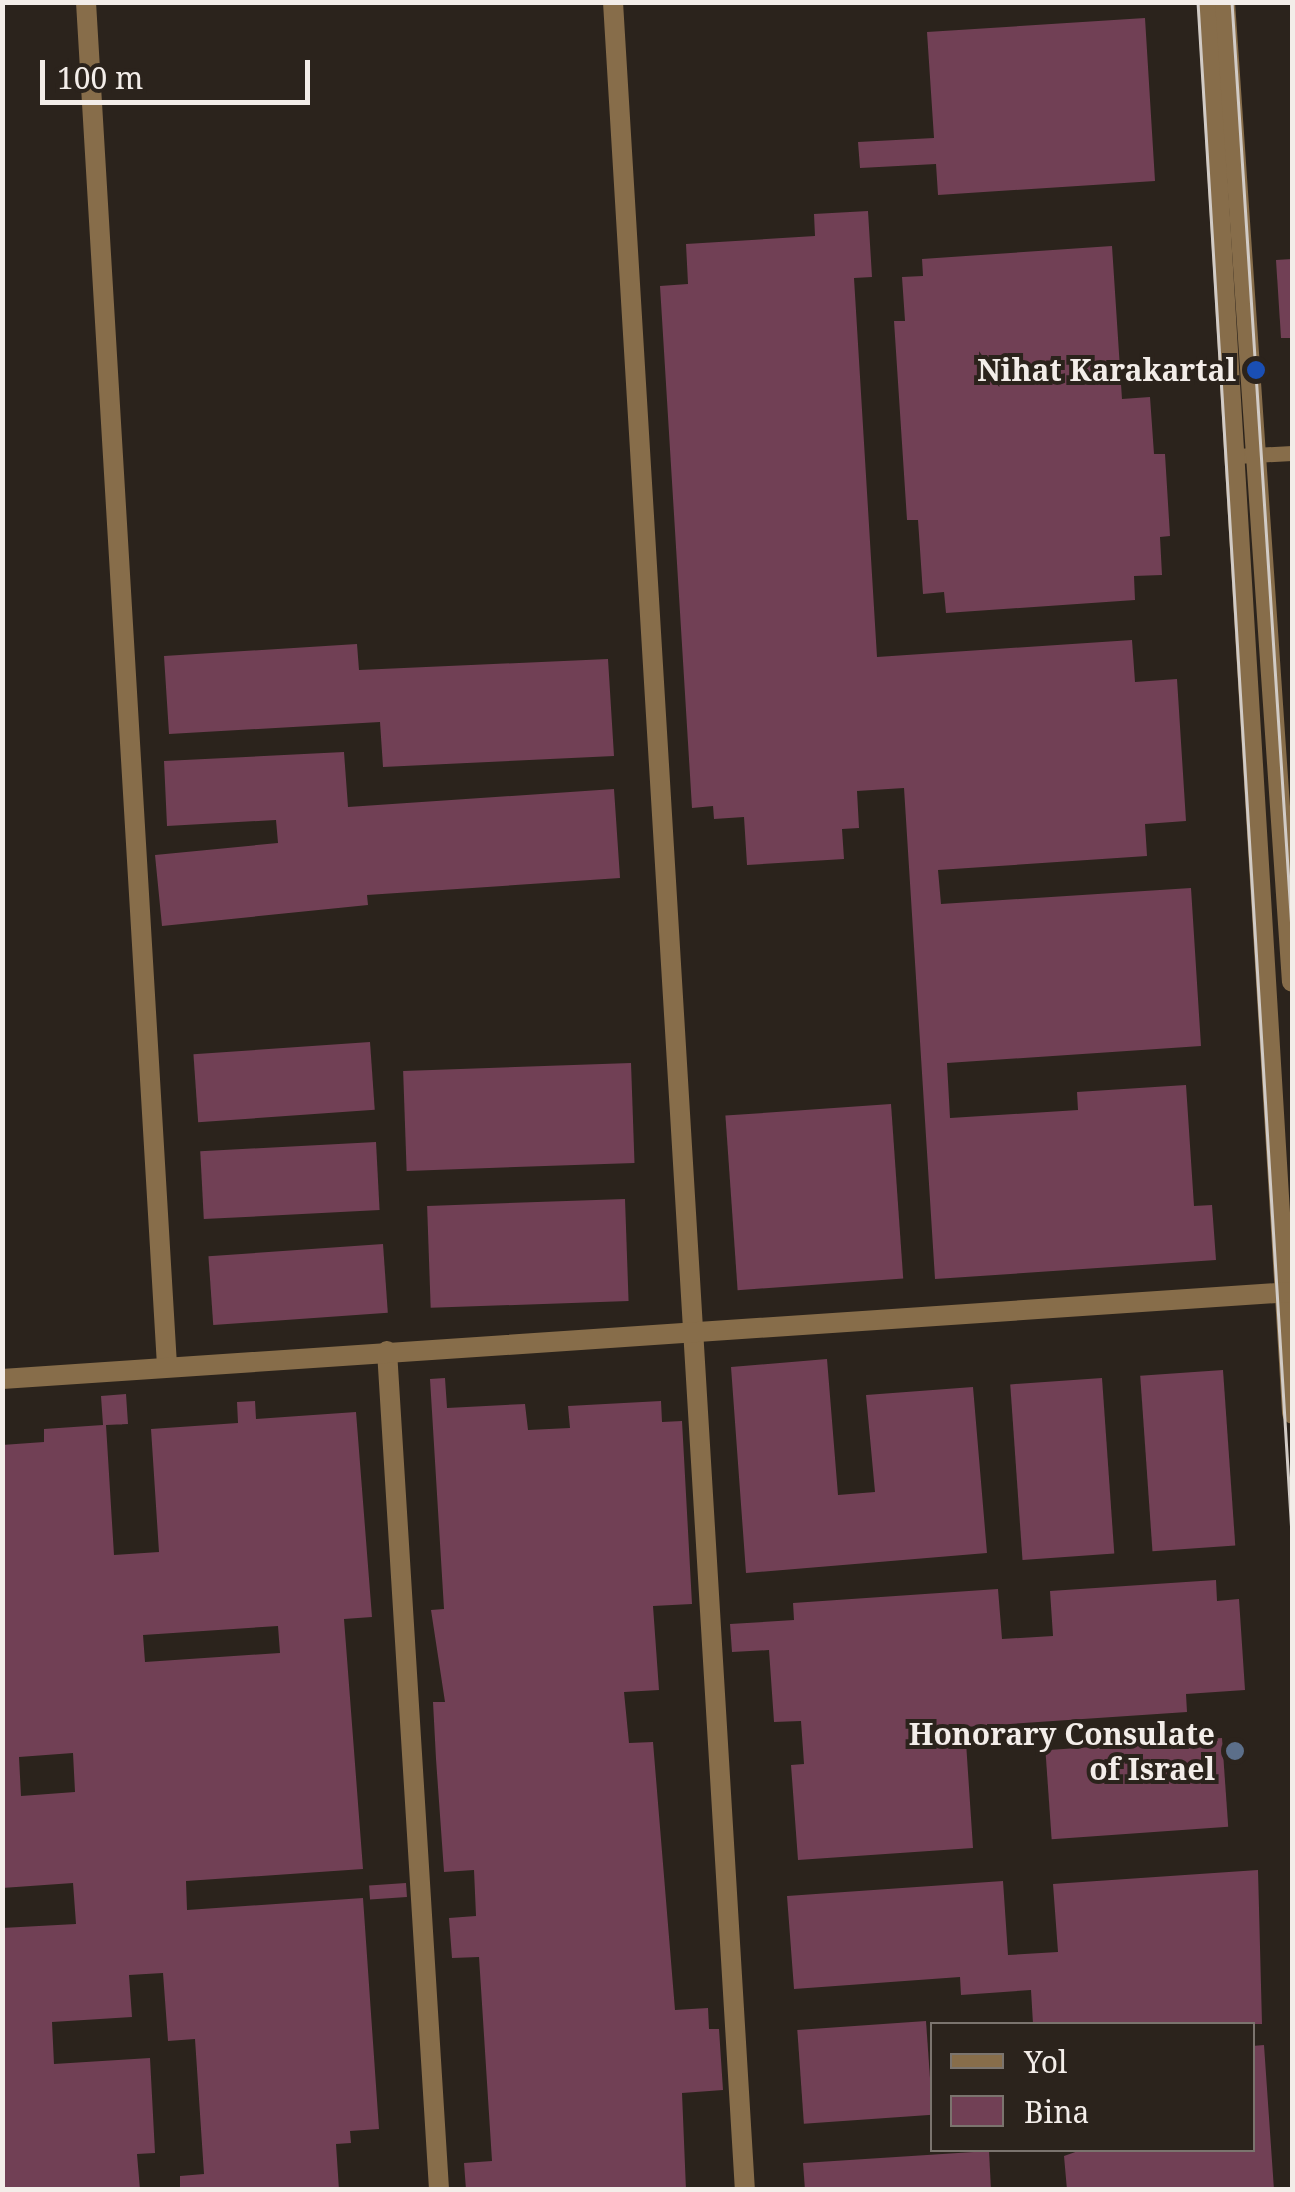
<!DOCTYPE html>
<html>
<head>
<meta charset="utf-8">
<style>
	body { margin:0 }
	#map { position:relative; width:1295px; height:2192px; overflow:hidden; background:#2b231c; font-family:"Noto Serif",serif }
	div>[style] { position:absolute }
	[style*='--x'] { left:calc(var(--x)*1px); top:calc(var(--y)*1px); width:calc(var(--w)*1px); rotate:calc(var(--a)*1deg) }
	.building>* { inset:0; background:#714055; transform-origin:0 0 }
	.minor>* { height:15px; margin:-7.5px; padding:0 7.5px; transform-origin:7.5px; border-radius:7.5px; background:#876d4a }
	.tertiary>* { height:20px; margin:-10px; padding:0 10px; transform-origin:10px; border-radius:10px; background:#876d4a }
	.tram>* { height:2.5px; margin:-1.25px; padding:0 1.25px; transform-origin:1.25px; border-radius:1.25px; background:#d1cbc6 }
	.dots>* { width:28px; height:28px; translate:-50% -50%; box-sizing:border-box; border:5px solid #2b231c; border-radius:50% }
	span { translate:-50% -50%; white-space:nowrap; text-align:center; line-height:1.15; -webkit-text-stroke:8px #2b231c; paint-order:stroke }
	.poi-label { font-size:30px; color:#f3ede9; font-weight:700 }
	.right { translate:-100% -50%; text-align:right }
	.frame { position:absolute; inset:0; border:5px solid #f3ede9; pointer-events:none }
	.legend { position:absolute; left:930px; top:2022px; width:325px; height:130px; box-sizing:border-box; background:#2b231c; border:2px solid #7b746e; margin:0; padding:12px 18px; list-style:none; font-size:30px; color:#f3ede9 }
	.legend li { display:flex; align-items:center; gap:20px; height:50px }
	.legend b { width:50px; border:2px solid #7b746e }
	.scale { position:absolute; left:40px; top:60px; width:270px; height:45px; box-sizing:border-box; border:5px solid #f3ede9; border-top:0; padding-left:12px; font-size:30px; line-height:35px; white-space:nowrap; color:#f3ede9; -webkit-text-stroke:8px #2b231c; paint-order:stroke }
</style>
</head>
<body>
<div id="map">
	<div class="building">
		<i style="clip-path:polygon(1145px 18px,1155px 181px,938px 195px,936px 164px,860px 168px,858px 142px,934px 138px,927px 32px)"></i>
		<i style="clip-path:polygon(868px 211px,872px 277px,854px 278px,877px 657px,1132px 640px,1135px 682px,1177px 679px,1186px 821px,1145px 824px,1147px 856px,938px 870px,941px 904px,1191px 888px,1201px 1046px,947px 1063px,950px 1118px,1078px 1110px,1077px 1092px,1186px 1085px,1194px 1206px,1212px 1205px,1216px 1260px,935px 1279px,904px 788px,857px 791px,859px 828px,842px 829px,844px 859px,747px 865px,744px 817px,714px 819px,713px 806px,692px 808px,660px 286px,688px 284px,686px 244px,815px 236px,814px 214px)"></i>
		<i style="clip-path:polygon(1112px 246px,1122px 399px,1150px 397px,1154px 454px,1165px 454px,1170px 536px,1160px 537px,1162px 575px,1134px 576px,1135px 600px,946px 613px,944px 592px,923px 594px,918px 520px,907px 520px,894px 321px,905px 321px,902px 277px,923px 276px,922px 259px)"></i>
		<i style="clip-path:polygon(1292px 259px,1292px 338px,1281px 338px,1276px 260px)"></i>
		<i style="clip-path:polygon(357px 644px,359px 670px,608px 659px,614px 756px,383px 767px,380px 722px,169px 734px,164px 656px)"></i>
		<i style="clip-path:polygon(344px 752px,348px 807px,614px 789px,620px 878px,367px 895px,368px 905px,162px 926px,155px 855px,278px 843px,276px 820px,167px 826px,164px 761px)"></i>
		<i style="left:370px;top:1042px;width:68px;height:177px;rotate:86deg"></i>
		<i style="left:631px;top:1063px;width:100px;height:228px;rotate:88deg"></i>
		<i style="left:891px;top:1104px;width:175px;height:166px;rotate:86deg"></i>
		<i style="left:376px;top:1142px;width:68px;height:176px;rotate:87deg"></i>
		<i style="left:625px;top:1199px;width:102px;height:198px;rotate:88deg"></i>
		<i style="left:383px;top:1244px;width:69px;height:175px;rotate:86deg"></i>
		<i style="clip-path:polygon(827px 1359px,838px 1495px,875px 1492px,866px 1395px,973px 1387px,987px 1553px,746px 1573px,731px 1367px)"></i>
		<i style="left:1223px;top:1370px;width:176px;height:83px;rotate:86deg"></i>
		<i style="clip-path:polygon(445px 1378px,447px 1408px,525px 1404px,528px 1430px,570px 1428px,568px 1406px,661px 1401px,662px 1422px,682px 1421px,692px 1604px,653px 1606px,659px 1690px,624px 1692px,629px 1743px,653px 1742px,675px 2010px,708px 2008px,709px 2029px,719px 2029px,723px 2090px,682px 2093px,686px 2190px,466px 2190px,464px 2163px,492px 2161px,479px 1957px,452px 1958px,449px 1918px,476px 1916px,474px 1870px,444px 1872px,436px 1759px,433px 1702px,445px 1702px,431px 1610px,444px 1609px,430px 1379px)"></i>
		<i style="left:1102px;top:1378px;width:176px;height:92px;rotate:86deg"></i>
		<i style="clip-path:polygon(evenodd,126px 1394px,128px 1424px,106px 1425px,114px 1555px,159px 1552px,151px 1429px,238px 1423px,237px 1402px,255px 1401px,256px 1419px,356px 1412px,372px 1617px,344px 1619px,363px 1869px,186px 1881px,187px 1910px,363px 1898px,379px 2129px,350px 2131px,351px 2143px,336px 2144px,339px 2190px,180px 2190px,180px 2176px,204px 2174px,195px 2039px,168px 2041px,163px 1973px,129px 1975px,132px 2017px,52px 2022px,54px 2064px,150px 2058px,155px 2153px,137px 2154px,140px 2190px,2px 2190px,2px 1928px,76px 1924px,73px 1883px,2px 1888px,2px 1445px,44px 1442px,44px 1429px,103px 1425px,101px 1396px,126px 1394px,278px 1626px,280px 1653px,145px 1662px,143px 1635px,278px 1626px,126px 1394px,73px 1753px,75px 1792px,21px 1796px,19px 1757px,73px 1753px)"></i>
		<i style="clip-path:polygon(1216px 1580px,1217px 1601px,1239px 1599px,1245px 1690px,1186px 1694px,1187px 1712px,965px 1727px,973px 1848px,798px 1860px,791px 1765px,804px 1764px,801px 1721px,774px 1722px,769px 1650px,732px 1652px,730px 1624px,794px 1620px,793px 1603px,998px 1589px,1002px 1639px,1053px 1636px,1050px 1591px)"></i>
		<i style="left:1222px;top:1738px;width:89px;height:177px;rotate:86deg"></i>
		<i style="clip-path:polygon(1258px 1870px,1262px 2024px,1033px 2024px,1031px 1990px,961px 1995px,960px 1977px,794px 1989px,787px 1896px,1003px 1881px,1008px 1955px,1058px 1952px,1053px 1884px)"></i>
		<i style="left:406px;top:1883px;width:14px;height:37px;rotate:86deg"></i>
		<i style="left:926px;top:2021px;width:94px;height:129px;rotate:86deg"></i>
		<i style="clip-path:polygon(1264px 2045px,1274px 2190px,1067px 2190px,1064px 2156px,1081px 2150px,1252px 2150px,1252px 2046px)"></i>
		<i style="clip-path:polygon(989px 2151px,991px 2190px,805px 2190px,803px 2163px)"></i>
	</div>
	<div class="minor">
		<i style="--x:1236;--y:456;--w:56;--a:-3.1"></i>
	</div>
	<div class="tertiary">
		<i style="--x:86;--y:2;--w:1367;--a:86.6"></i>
		<i style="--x:613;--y:2;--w:2192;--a:86.55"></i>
		<i style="--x:1207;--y:2;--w:1414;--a:86.55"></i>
		<i style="--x:1225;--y:2;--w:982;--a:86.09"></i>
		<i style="--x:387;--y:1351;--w:841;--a:86.45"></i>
		<i style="--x:2;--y:1379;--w:1293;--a:-3.86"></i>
	</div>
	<div class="tram">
		<i style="--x:1198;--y:2;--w:1536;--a:86.49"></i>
		<i style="--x:1232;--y:2;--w:930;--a:86.3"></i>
	</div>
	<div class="dots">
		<i style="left:1256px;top:370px;background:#1a4fb4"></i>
		<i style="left:1235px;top:1751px;background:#5c6f8a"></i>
	</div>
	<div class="poi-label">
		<span class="right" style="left:1236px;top:370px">Nihat Karakartal</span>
		<span class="right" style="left:1215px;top:1751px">Honorary Consulate<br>of Israel</span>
	</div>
	<div class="frame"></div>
	<ul class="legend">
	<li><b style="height:12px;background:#876d4a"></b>Yol</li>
	<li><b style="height:28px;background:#714055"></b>Bina</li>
	</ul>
	<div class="scale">100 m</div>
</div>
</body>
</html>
